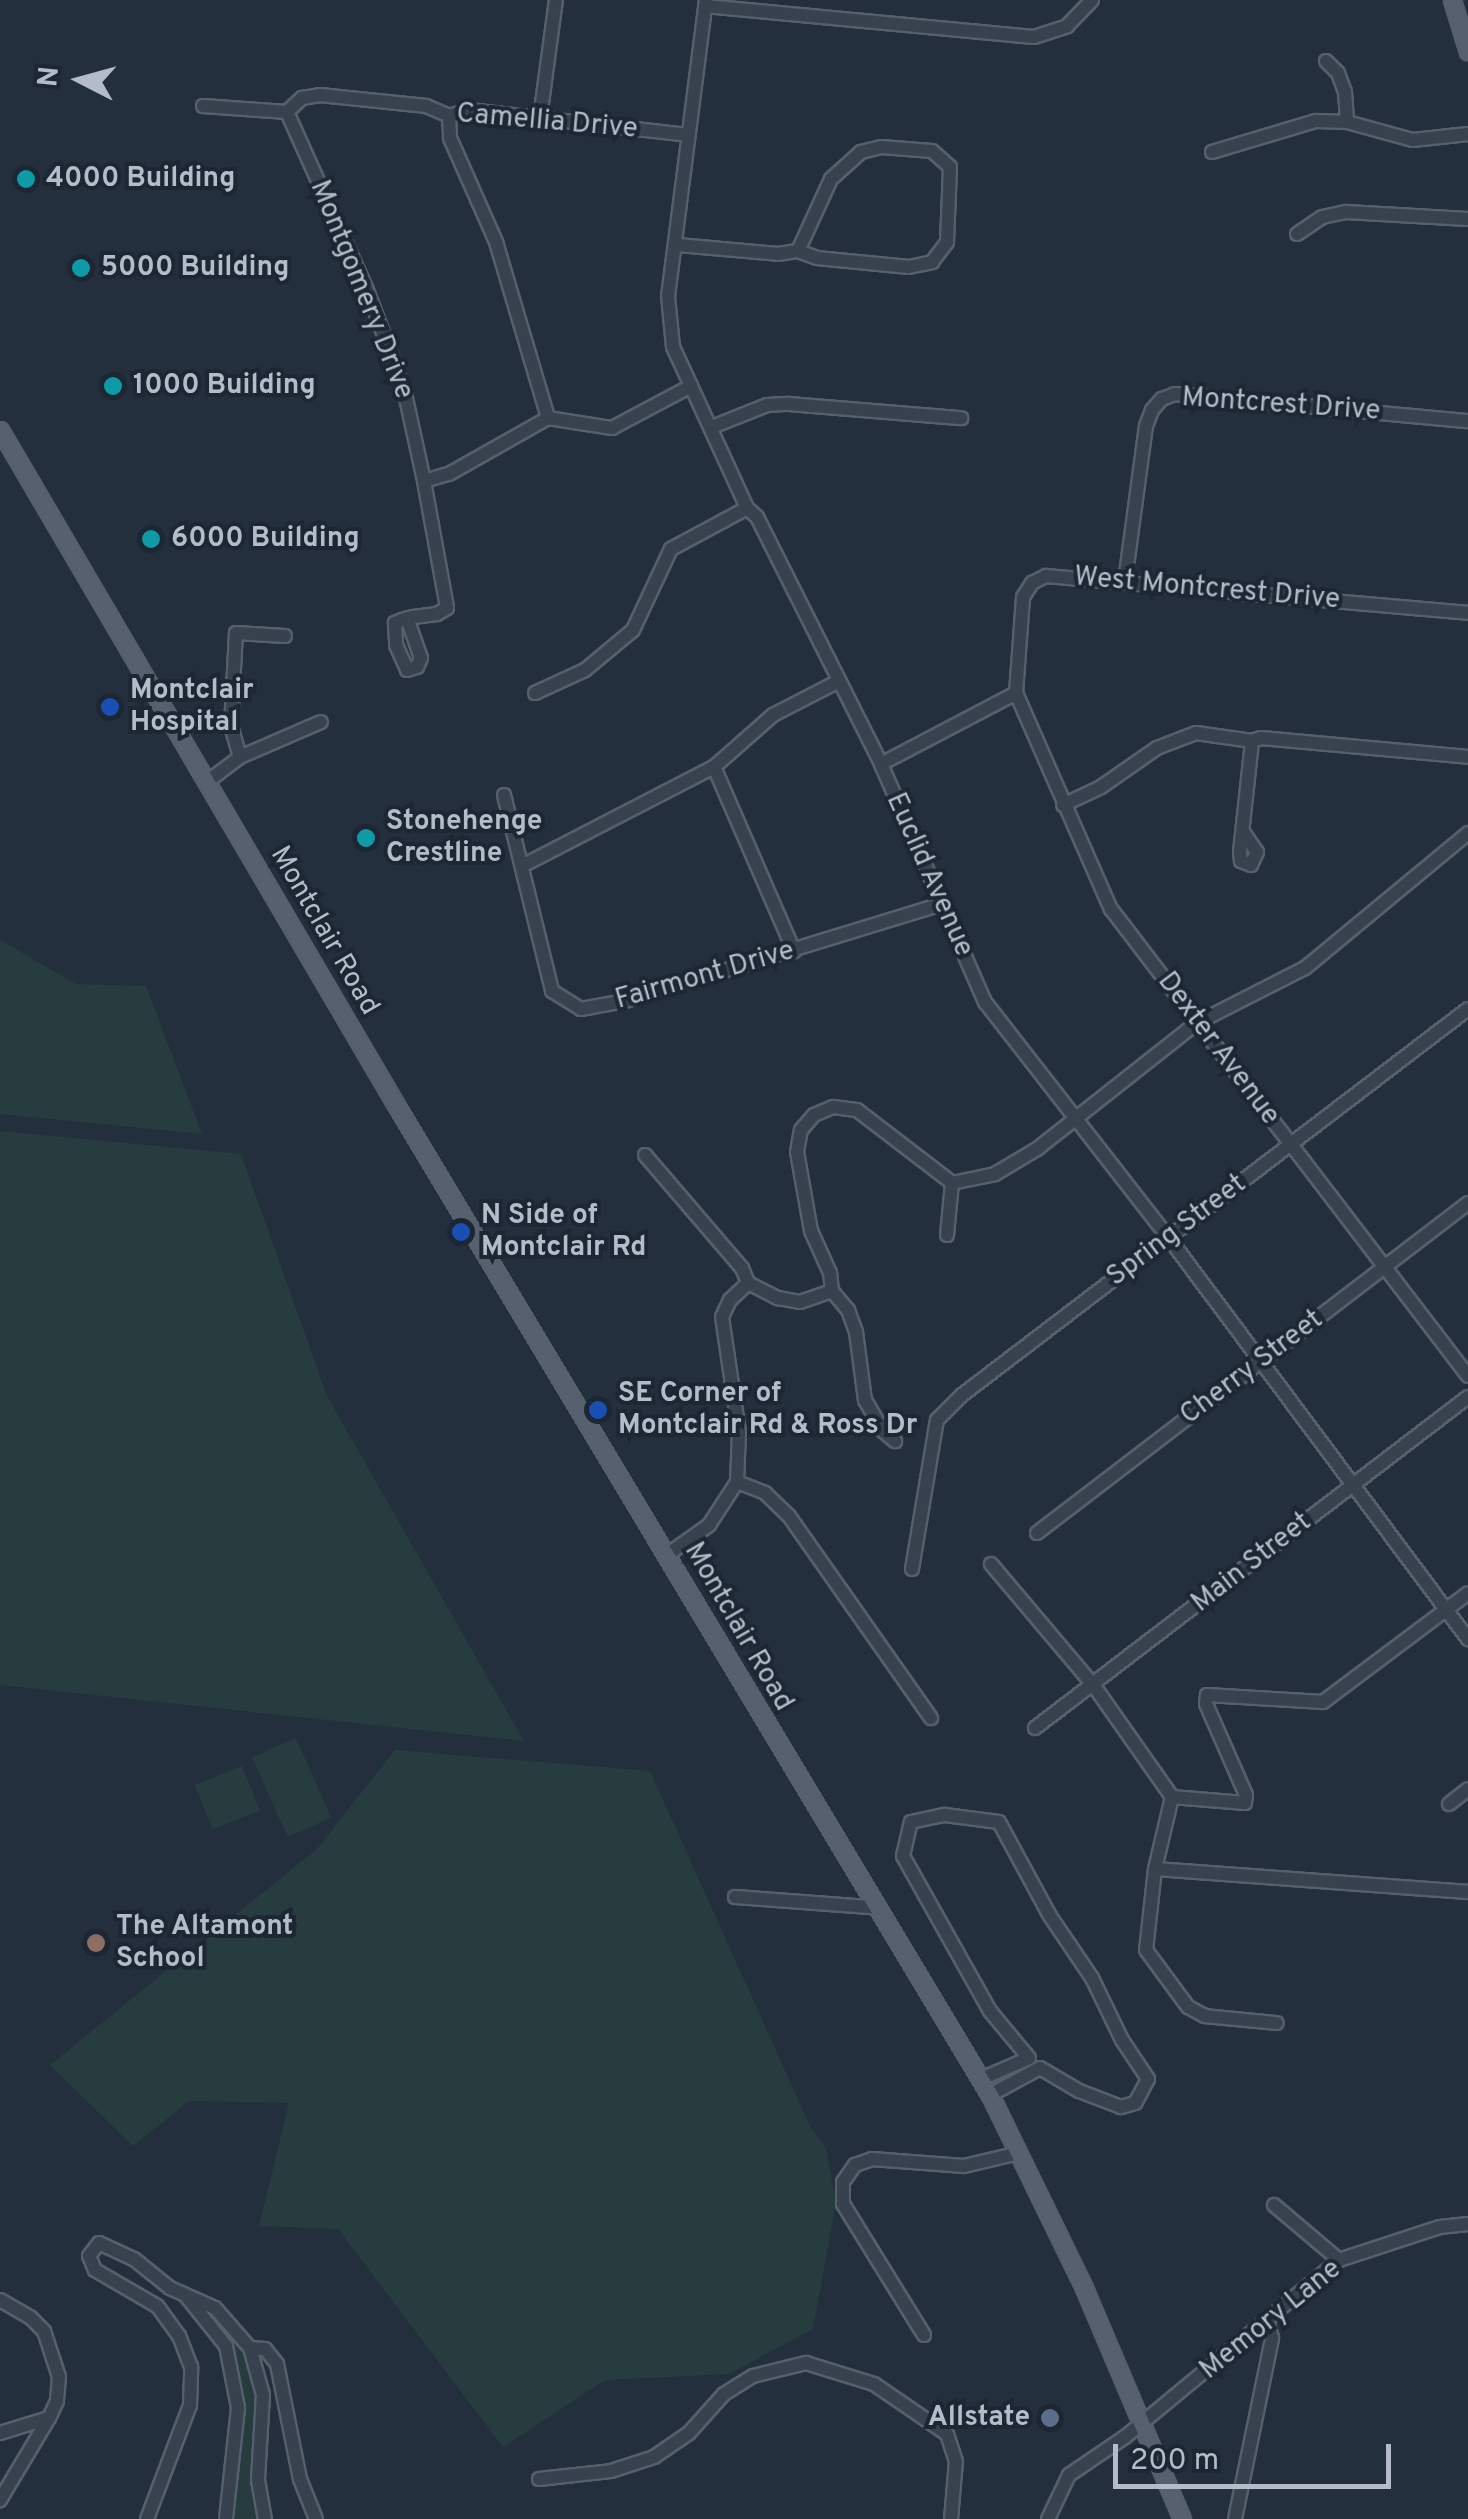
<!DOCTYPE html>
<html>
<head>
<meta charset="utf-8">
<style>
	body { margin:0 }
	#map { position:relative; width:1468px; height:2519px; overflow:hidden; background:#242f3e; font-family:Overpass,sans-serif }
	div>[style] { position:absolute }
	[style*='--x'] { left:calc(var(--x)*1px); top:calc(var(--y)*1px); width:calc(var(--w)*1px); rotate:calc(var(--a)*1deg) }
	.green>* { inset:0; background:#263c3f; transform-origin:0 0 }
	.roads { filter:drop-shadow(2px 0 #565f6c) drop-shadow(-2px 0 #565f6c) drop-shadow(0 2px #565f6c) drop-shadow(0 -2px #565f6c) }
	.minor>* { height:12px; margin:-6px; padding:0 6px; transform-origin:6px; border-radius:6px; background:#38414e }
	.major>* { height:15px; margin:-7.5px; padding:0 7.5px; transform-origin:7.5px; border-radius:7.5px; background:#56606e }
	.dots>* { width:28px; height:28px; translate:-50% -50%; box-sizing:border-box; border:5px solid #1d2633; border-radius:50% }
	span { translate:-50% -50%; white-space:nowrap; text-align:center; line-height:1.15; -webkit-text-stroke:8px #1d2633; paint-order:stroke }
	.street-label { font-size:28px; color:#b4bcc9 }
	.poi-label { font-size:28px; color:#b4bcc9; font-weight:700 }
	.left { translate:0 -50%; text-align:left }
	.right { translate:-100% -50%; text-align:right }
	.north { position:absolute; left:30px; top:30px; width:100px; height:100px; -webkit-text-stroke:8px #1d2633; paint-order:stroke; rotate:276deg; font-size:28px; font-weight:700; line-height:40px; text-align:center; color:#b4bcc9 }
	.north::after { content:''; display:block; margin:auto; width:35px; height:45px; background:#b4bcc9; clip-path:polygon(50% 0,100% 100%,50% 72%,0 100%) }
	.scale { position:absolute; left:1113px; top:2444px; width:278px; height:45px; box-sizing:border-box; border:5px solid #b4bcc9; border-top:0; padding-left:12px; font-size:30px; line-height:35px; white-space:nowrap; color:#b4bcc9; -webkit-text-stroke:8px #1d2633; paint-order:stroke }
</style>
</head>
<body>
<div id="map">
	<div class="green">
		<i style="clip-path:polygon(0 940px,76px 984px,146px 986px,202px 1134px,0 1114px)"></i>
		<i style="clip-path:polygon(0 1131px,241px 1154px,327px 1396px,524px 1741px,0 1685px)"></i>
		<i style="left:296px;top:1738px;width:87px;height:48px;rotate:66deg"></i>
		<i style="clip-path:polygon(395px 1750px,650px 1771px,810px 2126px,826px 2149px,836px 2202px,813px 2329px,729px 2374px,605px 2380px,503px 2447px,338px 2229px,259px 2226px,289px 2103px,189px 2101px,133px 2146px,50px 2065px,317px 1849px)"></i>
		<i style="left:242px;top:1766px;width:48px;height:51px;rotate:68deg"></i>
		<i style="clip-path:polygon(198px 2305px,214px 2313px,245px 2351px,253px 2374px,257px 2398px,252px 2481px,259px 2519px,230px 2519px,233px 2360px)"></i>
	</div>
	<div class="roads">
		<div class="minor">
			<i style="--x:706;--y:0;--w:298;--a:97.3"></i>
			<i style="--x:668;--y:296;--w:51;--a:84.4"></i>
			<i style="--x:673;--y:347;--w:43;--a:65.2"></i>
			<i style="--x:691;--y:386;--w:134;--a:65.3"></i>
			<i style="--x:747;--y:508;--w:13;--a:42"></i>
			<i style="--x:757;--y:517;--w:276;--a:63.3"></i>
			<i style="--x:881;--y:764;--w:260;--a:66.4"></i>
			<i style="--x:985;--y:1002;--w:298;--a:52.1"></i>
			<i style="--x:1168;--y:1237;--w:502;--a:53.27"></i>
			<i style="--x:705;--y:6;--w:330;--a:5.4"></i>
			<i style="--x:1034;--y:37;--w:35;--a:-18"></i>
			<i style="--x:1067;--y:26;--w:36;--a:-46"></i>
			<i style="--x:1326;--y:61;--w:17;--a:45"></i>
			<i style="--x:1338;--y:73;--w:20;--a:70"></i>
			<i style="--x:1345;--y:92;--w:30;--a:86"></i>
			<i style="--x:203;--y:106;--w:84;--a:4.1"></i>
			<i style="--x:287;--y:112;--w:21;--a:-43"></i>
			<i style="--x:302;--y:98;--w:18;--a:-9"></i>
			<i style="--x:320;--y:95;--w:107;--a:5.9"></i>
			<i style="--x:426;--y:106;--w:25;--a:23"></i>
			<i style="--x:449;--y:116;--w:21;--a:-17"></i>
			<i style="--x:469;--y:110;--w:220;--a:6.5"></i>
			<i style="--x:287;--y:112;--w:195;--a:65.8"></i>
			<i style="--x:367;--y:290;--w:106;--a:69.5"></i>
			<i style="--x:404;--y:389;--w:94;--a:77.7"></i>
			<i style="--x:424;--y:481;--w:129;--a:79.7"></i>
			<i style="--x:447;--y:608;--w:12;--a:149"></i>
			<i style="--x:437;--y:614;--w:24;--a:173"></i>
			<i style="--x:413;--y:617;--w:11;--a:165"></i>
			<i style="--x:402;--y:620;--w:8;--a:157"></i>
			<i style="--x:395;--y:623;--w:22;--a:87"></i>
			<i style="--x:396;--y:645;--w:27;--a:66"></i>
			<i style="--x:407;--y:670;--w:10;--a:-17"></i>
			<i style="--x:417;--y:667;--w:10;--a:-66"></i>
			<i style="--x:421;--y:658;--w:42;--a:-109.3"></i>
			<i style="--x:449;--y:116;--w:22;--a:87"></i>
			<i style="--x:450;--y:138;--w:114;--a:66.1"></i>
			<i style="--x:496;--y:242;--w:184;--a:73.5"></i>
			<i style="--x:540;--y:118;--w:119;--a:-82.3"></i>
			<i style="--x:1212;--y:152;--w:109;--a:-16.6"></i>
			<i style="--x:1316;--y:121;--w:31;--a:2"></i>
			<i style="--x:1347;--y:122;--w:68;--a:15.3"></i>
			<i style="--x:1413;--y:140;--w:55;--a:-6.2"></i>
			<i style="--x:1297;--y:234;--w:30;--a:-34"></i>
			<i style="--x:1322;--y:217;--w:25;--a:-12"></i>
			<i style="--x:1346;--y:212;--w:122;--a:3.3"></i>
			<i style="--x:678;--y:245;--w:100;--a:5.1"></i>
			<i style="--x:778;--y:254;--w:20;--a:-9"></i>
			<i style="--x:798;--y:251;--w:20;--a:20"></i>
			<i style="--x:817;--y:258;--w:92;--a:5.6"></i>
			<i style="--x:909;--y:267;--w:24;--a:-12"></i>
			<i style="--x:932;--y:262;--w:25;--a:-53"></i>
			<i style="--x:947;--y:242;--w:75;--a:-87.7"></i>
			<i style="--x:950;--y:167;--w:24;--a:-138"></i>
			<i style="--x:932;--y:151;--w:51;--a:-175.5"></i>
			<i style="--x:881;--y:147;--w:21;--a:166"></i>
			<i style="--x:861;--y:152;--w:40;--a:138"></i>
			<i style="--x:831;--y:179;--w:79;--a:114.6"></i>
			<i style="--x:712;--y:427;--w:59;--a:-21.8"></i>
			<i style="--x:767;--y:405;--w:22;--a:-3"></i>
			<i style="--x:789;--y:404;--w:173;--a:4.7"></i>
			<i style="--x:424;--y:481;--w:26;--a:-16"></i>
			<i style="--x:449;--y:474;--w:114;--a:-29.5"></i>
			<i style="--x:548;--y:418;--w:65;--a:8.9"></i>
			<i style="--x:612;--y:428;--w:89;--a:-28"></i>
			<i style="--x:1125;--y:581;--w:156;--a:-82.3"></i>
			<i style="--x:1146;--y:426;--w:17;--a:-69"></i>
			<i style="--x:1152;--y:410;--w:15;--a:-48"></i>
			<i style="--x:1162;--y:399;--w:14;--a:-21"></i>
			<i style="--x:1175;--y:394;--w:294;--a:5.3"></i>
			<i style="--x:535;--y:693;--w:55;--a:-24.7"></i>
			<i style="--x:585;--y:670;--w:62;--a:-39.8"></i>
			<i style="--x:633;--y:630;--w:89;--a:-64.9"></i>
			<i style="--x:671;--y:549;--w:86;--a:-28.3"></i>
			<i style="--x:1016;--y:693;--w:236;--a:66.3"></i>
			<i style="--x:1111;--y:909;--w:588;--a:52.6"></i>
			<i style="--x:240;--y:757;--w:88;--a:-23.4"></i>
			<i style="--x:881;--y:764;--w:153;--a:-27.7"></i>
			<i style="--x:1016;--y:693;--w:96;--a:-85.8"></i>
			<i style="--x:1023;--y:597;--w:17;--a:-57"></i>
			<i style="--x:1032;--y:583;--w:16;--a:-27"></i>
			<i style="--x:1046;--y:576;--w:424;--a:5"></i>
			<i style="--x:714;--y:767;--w:201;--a:66.5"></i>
			<i style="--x:207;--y:782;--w:41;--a:-37.1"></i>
			<i style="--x:240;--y:757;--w:33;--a:-106"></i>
			<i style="--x:231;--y:725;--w:92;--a:-86.9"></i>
			<i style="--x:236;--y:633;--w:49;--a:3.5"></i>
			<i style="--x:504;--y:795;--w:202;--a:76.2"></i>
			<i style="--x:552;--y:991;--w:34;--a:32"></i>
			<i style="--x:581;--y:1009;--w:45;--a:-10.3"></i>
			<i style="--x:625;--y:1001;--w:328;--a:-17"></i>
			<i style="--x:1063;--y:805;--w:42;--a:-25.3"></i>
			<i style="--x:1101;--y:787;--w:68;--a:-34.9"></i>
			<i style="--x:1157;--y:748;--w:42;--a:-21"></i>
			<i style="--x:1196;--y:733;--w:57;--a:8.1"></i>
			<i style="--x:1252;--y:741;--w:9;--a:-18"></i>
			<i style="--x:1261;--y:738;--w:208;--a:5.2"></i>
			<i style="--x:1244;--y:833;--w:23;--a:56"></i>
			<i style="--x:1257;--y:852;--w:14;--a:115"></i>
			<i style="--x:1251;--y:865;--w:11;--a:-158"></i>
			<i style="--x:1241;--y:861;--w:9;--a:-96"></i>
			<i style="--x:1240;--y:852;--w:112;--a:-83.8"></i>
			<i style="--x:522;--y:866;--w:216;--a:-27.3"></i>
			<i style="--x:714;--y:767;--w:79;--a:-41.4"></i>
			<i style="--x:773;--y:715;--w:74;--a:-27.3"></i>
			<i style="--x:645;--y:1155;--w:149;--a:49.4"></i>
			<i style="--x:742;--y:1268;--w:16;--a:68"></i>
			<i style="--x:748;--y:1283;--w:34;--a:27"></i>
			<i style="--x:778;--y:1298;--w:22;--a:10"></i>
			<i style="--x:800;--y:1302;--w:34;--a:-19"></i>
			<i style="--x:947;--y:1235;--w:52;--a:-84.5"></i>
			<i style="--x:832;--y:1291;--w:18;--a:-96"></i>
			<i style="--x:830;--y:1273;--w:46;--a:-114.3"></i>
			<i style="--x:811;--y:1231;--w:80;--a:-100"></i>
			<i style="--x:797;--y:1152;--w:22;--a:-80"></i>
			<i style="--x:801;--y:1130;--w:20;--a:-49"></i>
			<i style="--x:814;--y:1115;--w:21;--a:-23"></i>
			<i style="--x:833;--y:1107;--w:24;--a:7"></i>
			<i style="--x:857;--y:1110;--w:120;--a:37.5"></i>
			<i style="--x:952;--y:1183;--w:44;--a:-11.8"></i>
			<i style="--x:995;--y:1174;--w:49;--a:-30.8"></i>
			<i style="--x:1037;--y:1149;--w:201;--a:-38.3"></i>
			<i style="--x:1195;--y:1024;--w:123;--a:-27"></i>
			<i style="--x:1305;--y:968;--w:212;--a:-39.6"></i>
			<i style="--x:832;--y:1291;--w:25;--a:50"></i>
			<i style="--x:848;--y:1310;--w:23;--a:70"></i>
			<i style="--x:856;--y:1332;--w:69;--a:82.5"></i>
			<i style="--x:865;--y:1400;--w:36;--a:60"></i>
			<i style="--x:883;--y:1431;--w:16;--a:40"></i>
			<i style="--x:737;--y:1482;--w:30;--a:21"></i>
			<i style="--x:765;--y:1493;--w:33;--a:44"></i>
			<i style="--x:789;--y:1516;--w:247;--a:54.9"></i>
			<i style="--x:1037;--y:1533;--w:543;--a:-37.44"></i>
			<i style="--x:667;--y:1555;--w:52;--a:-35.5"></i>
			<i style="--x:709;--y:1525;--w:51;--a:-56.9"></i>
			<i style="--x:737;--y:1482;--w:50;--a:-87.7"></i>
			<i style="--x:739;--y:1432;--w:116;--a:-98.4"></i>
			<i style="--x:722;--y:1317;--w:19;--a:-65"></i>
			<i style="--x:730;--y:1300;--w:25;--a:-43"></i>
			<i style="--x:991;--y:1564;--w:160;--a:49.8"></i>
			<i style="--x:1094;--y:1686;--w:136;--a:54.9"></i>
			<i style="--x:1172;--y:1797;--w:74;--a:103.3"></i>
			<i style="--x:1155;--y:1869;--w:81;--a:96.3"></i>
			<i style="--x:1146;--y:1950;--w:71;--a:53.6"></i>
			<i style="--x:1188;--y:2007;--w:19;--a:28"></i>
			<i style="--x:1205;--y:2016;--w:72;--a:5.6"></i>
			<i style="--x:912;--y:1569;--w:151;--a:-80.5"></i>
			<i style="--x:937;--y:1420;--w:35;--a:-45"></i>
			<i style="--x:962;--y:1395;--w:636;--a:-37.34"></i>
			<i style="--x:1035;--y:1728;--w:545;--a:-37.4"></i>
			<i style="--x:1172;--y:1797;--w:73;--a:4.7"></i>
			<i style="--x:1245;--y:1803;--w:8;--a:-83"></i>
			<i style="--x:1246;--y:1795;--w:99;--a:-113.7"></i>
			<i style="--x:1206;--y:1704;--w:9;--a:-84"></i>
			<i style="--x:1207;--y:1695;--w:116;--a:3.5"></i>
			<i style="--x:1323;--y:1702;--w:181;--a:-36.9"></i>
			<i style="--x:1449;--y:1804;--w:24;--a:-38"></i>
			<i style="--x:1155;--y:1869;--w:314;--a:4.2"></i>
			<i style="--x:735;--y:1897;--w:145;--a:4.3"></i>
			<i style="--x:981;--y:2079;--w:52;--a:-23.6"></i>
			<i style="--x:1029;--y:2058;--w:61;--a:-129.7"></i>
			<i style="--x:990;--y:2011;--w:178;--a:-119.3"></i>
			<i style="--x:903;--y:1856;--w:35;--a:-77"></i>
			<i style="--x:911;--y:1822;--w:35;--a:-12"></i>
			<i style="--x:945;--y:1815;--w:54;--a:7.4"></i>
			<i style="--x:999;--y:1822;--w:107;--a:61.5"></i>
			<i style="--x:1050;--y:1916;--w:75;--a:55.9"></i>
			<i style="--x:1092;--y:1978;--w:69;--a:64.2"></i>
			<i style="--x:1122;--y:2040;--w:47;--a:56.3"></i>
			<i style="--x:1148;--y:2079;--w:27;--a:118"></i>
			<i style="--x:1135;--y:2103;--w:15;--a:164"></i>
			<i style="--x:1121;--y:2107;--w:45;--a:-159.1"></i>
			<i style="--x:1079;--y:2091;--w:45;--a:-149.5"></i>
			<i style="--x:1040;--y:2068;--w:57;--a:151.6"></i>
			<i style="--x:1274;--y:2205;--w:85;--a:40.2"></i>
			<i style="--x:186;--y:2296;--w:64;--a:51.3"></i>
			<i style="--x:226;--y:2346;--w:63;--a:79"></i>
			<i style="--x:238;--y:2408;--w:112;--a:96.2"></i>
			<i style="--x:0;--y:2300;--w:34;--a:30"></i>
			<i style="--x:30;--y:2317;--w:20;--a:45"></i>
			<i style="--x:44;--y:2331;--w:48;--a:71.9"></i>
			<i style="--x:59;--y:2377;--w:24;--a:95"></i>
			<i style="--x:57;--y:2401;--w:19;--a:115"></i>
			<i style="--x:49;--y:2418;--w:96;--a:120.9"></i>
			<i style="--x:924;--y:2335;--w:154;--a:-121.7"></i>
			<i style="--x:843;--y:2204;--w:22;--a:-90"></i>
			<i style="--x:843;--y:2182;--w:21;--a:-55"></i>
			<i style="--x:855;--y:2165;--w:18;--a:-19"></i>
			<i style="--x:872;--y:2159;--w:92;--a:4.4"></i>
			<i style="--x:964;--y:2166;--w:57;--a:-13.3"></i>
			<i style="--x:250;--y:2348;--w:15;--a:4"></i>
			<i style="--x:265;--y:2349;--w:19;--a:51"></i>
			<i style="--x:277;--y:2364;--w:117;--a:78.7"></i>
			<i style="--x:300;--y:2479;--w:43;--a:68.2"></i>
			<i style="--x:0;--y:2433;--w:51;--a:-17"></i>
			<i style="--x:539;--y:2479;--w:72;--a:-6.3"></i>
			<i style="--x:611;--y:2471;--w:45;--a:-18"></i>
			<i style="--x:654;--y:2457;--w:42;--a:-34.4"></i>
			<i style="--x:689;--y:2433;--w:52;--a:-48.1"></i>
			<i style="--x:724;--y:2394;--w:34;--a:-32"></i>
			<i style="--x:753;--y:2376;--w:55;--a:-13.8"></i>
			<i style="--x:806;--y:2363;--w:71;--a:17.2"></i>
			<i style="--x:874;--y:2384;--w:88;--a:34.4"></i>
			<i style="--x:947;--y:2434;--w:28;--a:72"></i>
			<i style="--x:956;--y:2461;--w:58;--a:94.9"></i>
			<i style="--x:147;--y:2519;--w:122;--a:-69.3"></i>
			<i style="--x:190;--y:2405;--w:38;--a:-88"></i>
			<i style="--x:191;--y:2367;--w:33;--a:-111"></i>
			<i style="--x:179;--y:2336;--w:37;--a:-126"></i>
			<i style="--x:157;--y:2306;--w:72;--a:-149.9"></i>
			<i style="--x:95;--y:2270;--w:15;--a:-113"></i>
			<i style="--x:89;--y:2256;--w:16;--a:-52"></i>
			<i style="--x:99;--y:2243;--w:38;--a:25"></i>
			<i style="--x:134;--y:2259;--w:46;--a:38.9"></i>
			<i style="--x:170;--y:2288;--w:49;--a:24"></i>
			<i style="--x:215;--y:2308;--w:53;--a:48.8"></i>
			<i style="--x:250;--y:2348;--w:49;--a:74.5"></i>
			<i style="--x:263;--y:2395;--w:85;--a:93.4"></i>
			<i style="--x:258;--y:2480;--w:40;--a:80"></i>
			<i style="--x:1048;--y:2519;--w:49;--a:-64.5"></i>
			<i style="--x:1069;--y:2475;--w:68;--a:-34.2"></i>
			<i style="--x:1125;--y:2437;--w:278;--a:-39.6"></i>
			<i style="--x:1339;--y:2260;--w:106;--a:-18.1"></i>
			<i style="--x:1440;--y:2227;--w:28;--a:-6"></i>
			<i style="--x:1235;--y:2519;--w:185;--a:-78.4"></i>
			<i style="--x:1272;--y:2338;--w:15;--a:-106"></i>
		</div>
		<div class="major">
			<i style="--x:1452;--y:0;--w:54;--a:72.9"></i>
			<i style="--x:0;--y:430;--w:783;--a:59.6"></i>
			<i style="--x:396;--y:1105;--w:1155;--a:59.04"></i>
			<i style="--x:990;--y:2095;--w:215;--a:64"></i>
			<i style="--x:1084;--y:2288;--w:251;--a:67"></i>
		</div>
	</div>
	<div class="dots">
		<i style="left:26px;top:179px;background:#0f9aa8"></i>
		<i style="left:81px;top:268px;background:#0f9aa8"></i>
		<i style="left:113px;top:386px;background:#0f9aa8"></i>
		<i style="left:151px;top:539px;background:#0f9aa8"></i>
		<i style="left:110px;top:707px;background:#1a4fb4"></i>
		<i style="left:366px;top:838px;background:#0f9aa8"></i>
		<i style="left:461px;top:1232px;background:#1a4fb4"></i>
		<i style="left:598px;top:1410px;background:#1a4fb4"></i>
		<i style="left:96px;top:1943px;background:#8d6e63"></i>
		<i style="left:1050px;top:2418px;background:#5c6f8a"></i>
	</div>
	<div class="street-label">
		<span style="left:547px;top:122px;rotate:5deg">Camellia Drive</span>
		<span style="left:361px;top:290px;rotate:68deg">Montgomery Drive</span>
		<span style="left:1281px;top:405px;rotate:4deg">Montcrest Drive</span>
		<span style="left:1207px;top:589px;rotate:5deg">West Montcrest Drive</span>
		<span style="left:929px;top:875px;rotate:66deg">Euclid Avenue</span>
		<span style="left:324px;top:931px;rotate:60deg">Montclair Road</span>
		<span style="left:705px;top:976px;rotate:-16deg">Fairmont Drive</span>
		<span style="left:1218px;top:1049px;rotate:53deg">Dexter Avenue</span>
		<span style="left:1177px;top:1231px;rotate:-37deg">Spring Street</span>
		<span style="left:1252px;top:1368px;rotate:-37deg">Cherry Street</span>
		<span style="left:1252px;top:1563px;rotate:-38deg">Main Street</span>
		<span style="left:738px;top:1627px;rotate:60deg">Montclair Road</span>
		<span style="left:1271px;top:2320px;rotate:-39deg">Memory Lane</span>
	</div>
	<div class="poi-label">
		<span class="left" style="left:46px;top:179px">4000 Building</span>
		<span class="left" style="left:101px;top:268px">5000 Building</span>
		<span class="left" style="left:133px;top:386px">1000 Building</span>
		<span class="left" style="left:171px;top:539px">6000 Building</span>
		<span class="left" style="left:130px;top:707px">Montclair<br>Hospital</span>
		<span class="left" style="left:386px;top:838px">Stonehenge<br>Crestline</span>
		<span class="left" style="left:481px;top:1232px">N Side of<br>Montclair Rd</span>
		<span class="left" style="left:618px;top:1410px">SE Corner of<br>Montclair Rd &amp; Ross Dr</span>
		<span class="left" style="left:116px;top:1943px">The Altamont<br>School</span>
		<span class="right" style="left:1030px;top:2418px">Allstate</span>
	</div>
	<div class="north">N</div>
	<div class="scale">200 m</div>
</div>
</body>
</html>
